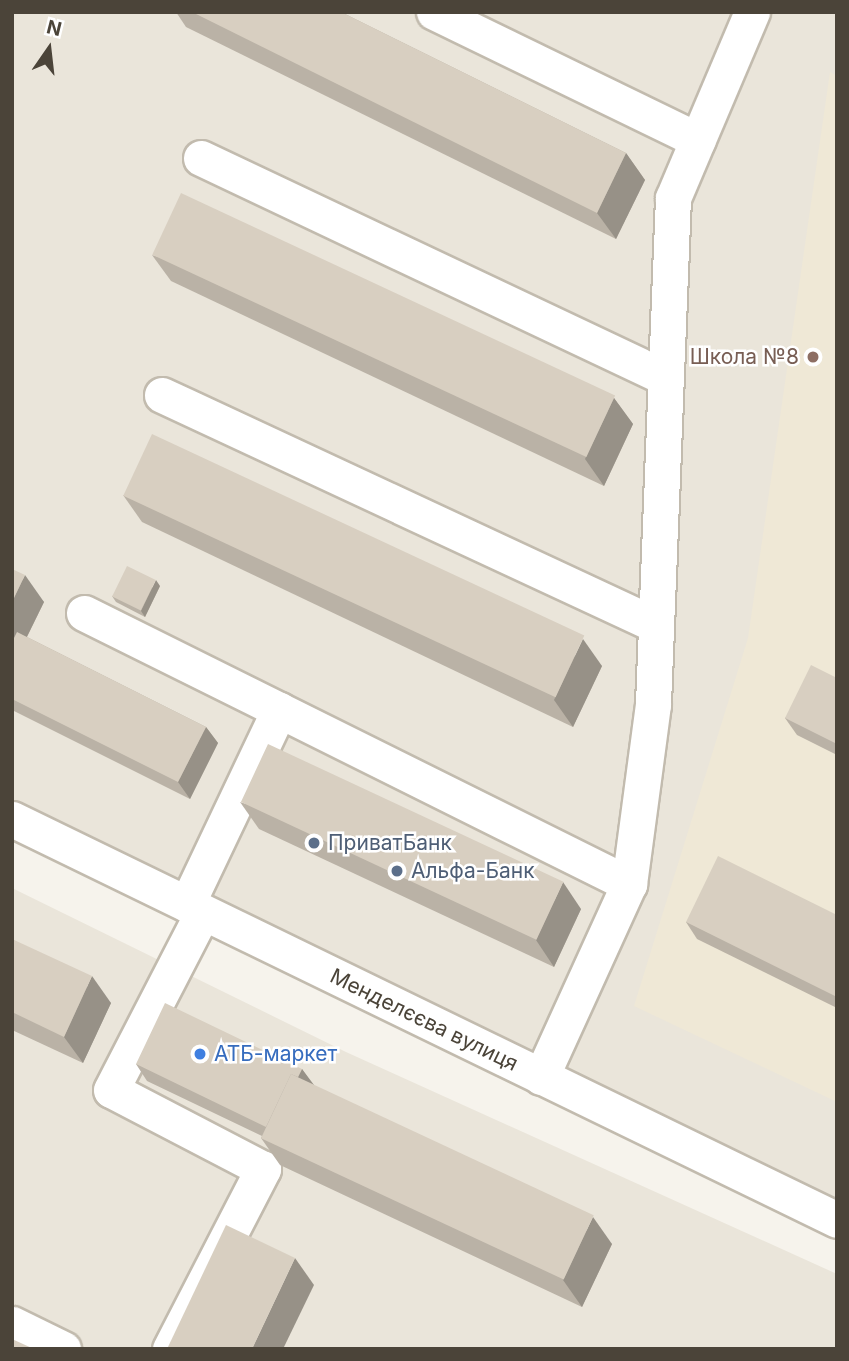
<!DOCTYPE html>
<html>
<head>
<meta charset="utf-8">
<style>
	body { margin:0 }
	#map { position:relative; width:849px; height:1361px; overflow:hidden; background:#f6f3ec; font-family:Inter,sans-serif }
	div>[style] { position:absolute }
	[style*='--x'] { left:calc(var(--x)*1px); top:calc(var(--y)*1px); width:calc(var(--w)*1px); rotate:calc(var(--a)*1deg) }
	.residential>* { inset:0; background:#eae5da }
	.education>* { inset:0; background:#efe8d6 }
	.roads { filter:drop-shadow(2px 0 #c2bbae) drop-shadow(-2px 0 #c2bbae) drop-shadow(0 2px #c2bbae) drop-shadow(0 -2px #c2bbae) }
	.minor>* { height:35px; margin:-17.5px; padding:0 17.5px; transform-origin:17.5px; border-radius:17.5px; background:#fff }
	.wall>* { inset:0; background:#bab2a6 }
	.shaded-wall>* { inset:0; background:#979187 }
	.building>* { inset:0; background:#d8cfc1; transform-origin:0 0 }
	.dots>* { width:19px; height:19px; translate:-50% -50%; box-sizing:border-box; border:4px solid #fff; border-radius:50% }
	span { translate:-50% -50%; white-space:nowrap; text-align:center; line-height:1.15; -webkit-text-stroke:5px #fff; paint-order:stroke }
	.education-label { font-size:21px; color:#785e54 }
	.right { translate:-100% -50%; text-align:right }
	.service-label { font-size:21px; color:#4e5e75 }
	.left { translate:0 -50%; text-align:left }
	.street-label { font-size:21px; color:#4b4439 }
	.shop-label { font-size:21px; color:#366cbe }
	.frame { position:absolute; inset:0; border:14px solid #4b4439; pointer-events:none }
	.north { position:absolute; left:14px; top:14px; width:70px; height:70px; -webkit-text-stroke:5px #fff; paint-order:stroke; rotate:14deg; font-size:19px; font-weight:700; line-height:28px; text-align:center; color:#4b4439 }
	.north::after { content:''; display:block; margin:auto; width:24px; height:32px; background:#4b4439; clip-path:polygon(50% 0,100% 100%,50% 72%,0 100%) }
</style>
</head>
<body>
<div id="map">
	<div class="residential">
		<i style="clip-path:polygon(12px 12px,837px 12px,837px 1199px,12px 800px)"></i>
		<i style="clip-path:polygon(12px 888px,346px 1052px,837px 1274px,837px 1349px,12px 1349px)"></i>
	</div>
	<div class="education">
		<i style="clip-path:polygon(830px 72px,837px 76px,837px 1102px,634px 1006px,748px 638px)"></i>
	</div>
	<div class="roads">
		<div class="minor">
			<i style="--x:434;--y:12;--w:293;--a:25.9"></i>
			<i style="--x:201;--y:158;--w:514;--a:25.32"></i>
			<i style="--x:162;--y:395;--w:545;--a:24.97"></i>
			<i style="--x:84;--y:613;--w:609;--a:26.44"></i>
			<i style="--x:12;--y:819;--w:917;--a:25.92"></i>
			<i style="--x:187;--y:904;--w:215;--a:-64.6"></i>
			<i style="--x:541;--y:1077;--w:212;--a:-65.5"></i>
			<i style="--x:629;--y:884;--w:182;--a:-82.4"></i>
			<i style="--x:653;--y:704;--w:506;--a:-87.74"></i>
			<i style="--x:673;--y:198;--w:202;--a:-67"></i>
			<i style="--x:12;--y:1324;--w:57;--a:26.1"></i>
			<i style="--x:170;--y:1349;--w:203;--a:-62.7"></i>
			<i style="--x:263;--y:1169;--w:171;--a:-152.5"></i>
			<i style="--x:111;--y:1090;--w:200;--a:-62.7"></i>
		</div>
	</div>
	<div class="wall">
		<i style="clip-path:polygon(176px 12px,341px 12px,626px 153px,645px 180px,616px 239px,186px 27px)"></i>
		<i style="clip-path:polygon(152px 255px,614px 398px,633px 424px,604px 486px,171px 281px)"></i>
		<i style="clip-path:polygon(123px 495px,602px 666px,573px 727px,142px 522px)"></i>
		<i style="clip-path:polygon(12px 569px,44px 602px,27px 637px,206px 727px,218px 743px,190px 799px,12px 710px)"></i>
		<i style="clip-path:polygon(160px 586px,145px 617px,116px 602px,112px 596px)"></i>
		<i style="clip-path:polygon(837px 678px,837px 755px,797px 735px,785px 718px)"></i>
		<i style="clip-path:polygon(240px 802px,581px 909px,554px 967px,259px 829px)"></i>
		<i style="clip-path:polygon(837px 915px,837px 1008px,697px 939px,686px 922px)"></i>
		<i style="clip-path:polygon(12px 939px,111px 1003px,83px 1063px,12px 1030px)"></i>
		<i style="clip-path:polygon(136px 1064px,302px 1069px,313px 1085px,612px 1244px,582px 1307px,280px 1165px,261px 1138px,262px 1136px,147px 1081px)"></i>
	</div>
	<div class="shaded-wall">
		<i style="clip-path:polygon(626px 153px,645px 180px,616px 239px,597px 213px)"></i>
		<i style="clip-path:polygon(614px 398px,633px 424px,604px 486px,585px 459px)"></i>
		<i style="clip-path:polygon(25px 575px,44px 602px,14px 663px,12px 660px,12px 602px)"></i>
		<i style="clip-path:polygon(156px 580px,160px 586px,145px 617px,141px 611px)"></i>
		<i style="clip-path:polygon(583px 639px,602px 666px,573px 727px,554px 700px)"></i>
		<i style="clip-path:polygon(206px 727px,218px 743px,190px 799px,178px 782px)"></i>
		<i style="clip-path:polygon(563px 882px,581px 909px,554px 967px,536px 940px)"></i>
		<i style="clip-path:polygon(92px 976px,111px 1003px,83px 1063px,64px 1037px)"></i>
		<i style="clip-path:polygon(302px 1069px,314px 1085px,273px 1130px)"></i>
		<i style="clip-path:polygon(593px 1217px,612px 1244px,582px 1307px,563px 1280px)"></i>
		<i style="clip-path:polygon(295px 1258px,314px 1285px,283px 1349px,252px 1349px)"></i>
	</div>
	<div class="building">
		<i style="clip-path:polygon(192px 12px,341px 12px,626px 153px,597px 213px)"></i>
		<i style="left:181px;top:193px;width:479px;height:68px;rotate:25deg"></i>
		<i style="left:152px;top:434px;width:477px;height:68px;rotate:25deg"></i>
		<i style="left:127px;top:566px;width:32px;height:34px;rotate:26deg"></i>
		<i style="clip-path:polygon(12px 569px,25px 575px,12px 602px)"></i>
		<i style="clip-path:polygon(17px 632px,206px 727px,178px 782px,12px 699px,12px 642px)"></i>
		<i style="clip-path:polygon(811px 665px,837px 678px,837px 744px,785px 718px)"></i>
		<i style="left:268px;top:744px;width:326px;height:64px;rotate:25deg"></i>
		<i style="clip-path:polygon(718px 856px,837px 915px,837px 997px,686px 922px)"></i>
		<i style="clip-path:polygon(12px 939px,92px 976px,64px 1037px,12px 1012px)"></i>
		<i style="clip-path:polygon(165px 1003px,302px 1069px,298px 1077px,291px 1074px,266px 1127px,136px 1064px)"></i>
		<i style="left:291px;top:1074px;width:334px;height:71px;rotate:25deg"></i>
		<i style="clip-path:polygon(226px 1225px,295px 1258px,252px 1349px,167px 1349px)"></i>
		<i style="clip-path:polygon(12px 1339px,34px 1349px,12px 1349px)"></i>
	</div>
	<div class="dots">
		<i style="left:813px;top:357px;background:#8d6e63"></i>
		<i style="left:314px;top:843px;background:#5c6f8a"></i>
		<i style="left:397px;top:871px;background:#5c6f8a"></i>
		<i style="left:200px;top:1054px;background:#3f7fe0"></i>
	</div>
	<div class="education-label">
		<span class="right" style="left:799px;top:357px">Школа №8</span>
	</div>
	<div class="service-label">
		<span class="left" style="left:328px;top:843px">ПриватБанк</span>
		<span class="left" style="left:411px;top:871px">Альфа-Банк</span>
	</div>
	<div class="street-label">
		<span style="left:424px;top:1020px;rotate:26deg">Менделєєва вулиця</span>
	</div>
	<div class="shop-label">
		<span class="left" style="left:214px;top:1054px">АТБ-маркет</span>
	</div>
	<div class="frame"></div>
	<div class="north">N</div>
</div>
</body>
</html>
